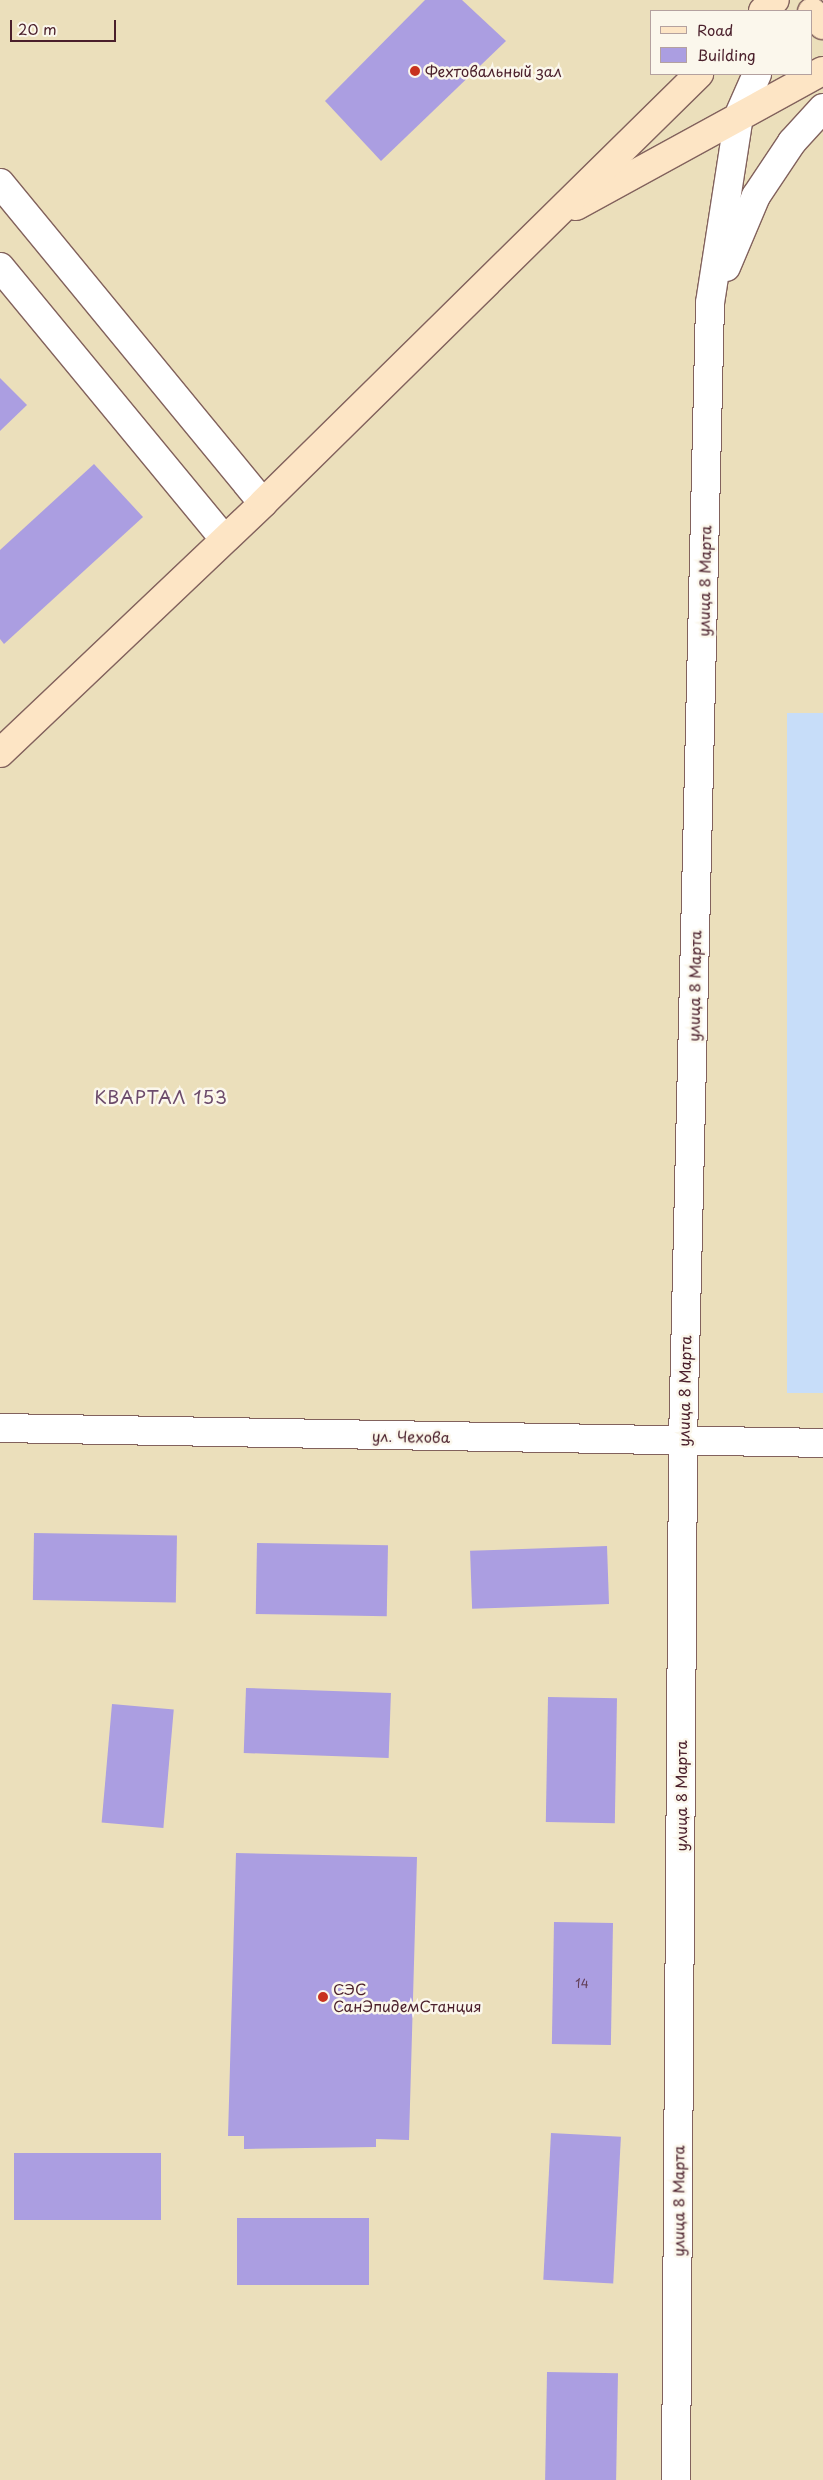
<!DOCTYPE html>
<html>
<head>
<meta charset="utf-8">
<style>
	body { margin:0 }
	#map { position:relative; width:823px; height:2480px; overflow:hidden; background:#ebdfbb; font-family:"Playpen Sans",sans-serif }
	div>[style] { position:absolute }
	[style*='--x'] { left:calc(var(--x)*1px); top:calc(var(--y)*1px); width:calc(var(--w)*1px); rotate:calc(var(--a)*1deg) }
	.built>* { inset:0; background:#c7ddf9; transform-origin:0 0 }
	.building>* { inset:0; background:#ab9ee1; transform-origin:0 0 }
	.roads { filter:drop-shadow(1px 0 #82625d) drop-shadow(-1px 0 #82625d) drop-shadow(0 1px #82625d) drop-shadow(0 -1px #82625d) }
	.minor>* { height:28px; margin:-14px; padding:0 14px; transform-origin:14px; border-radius:14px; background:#fff }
	.tertiary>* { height:28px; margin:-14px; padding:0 14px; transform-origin:14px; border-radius:14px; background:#fff }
	.secondary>* { height:28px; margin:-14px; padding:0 14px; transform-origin:14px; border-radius:14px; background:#fde5c5 }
	.dots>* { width:14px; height:14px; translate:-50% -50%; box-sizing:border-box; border:2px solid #fbf7ec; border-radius:50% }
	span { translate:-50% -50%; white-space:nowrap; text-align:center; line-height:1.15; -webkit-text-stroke:5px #fbf7ec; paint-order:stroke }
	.number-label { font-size:12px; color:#623f58 }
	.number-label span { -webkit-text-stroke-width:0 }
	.poi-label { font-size:15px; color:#4a1f2b }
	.left { translate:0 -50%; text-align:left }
	.street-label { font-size:15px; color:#4a1f2b }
	.quarter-label { font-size:18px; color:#6c4b6b; letter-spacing:1px }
	.legend { position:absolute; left:650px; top:10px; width:162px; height:65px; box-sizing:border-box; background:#fbf7ec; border:1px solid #b4a19f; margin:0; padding:6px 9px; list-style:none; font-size:15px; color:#4a1f2b }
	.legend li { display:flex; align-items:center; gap:10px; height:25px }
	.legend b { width:25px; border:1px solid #b4a19f }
	.scale { position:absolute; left:10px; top:20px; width:106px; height:22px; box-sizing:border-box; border:2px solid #4a1f2b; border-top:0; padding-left:6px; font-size:15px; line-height:18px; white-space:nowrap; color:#4a1f2b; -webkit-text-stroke:4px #fbf7ec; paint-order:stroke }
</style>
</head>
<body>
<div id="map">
	<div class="built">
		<i style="left:787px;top:713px;width:36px;height:680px"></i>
	</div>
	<div class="building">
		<i style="clip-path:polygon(425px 0,462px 0,506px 41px,381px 161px,325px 101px)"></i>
		<i style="clip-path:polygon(0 378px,27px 405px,0 431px)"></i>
		<i style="clip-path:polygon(94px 464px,143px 517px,4px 644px,0 639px,0 550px)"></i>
		<i style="left:34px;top:1533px;width:143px;height:67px;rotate:1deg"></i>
		<i style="left:257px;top:1543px;width:131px;height:71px;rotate:1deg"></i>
		<i style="left:607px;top:1546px;width:58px;height:137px;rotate:88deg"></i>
		<i style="left:246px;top:1688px;width:145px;height:65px;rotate:2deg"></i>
		<i style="left:548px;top:1697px;width:69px;height:125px;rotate:1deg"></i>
		<i style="left:112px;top:1704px;width:62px;height:119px;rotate:5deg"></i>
		<i style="clip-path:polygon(236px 1853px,417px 1857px,409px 2140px,376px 2139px,376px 2147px,244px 2149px,244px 2136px,228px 2136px)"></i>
		<i style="left:554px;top:1922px;width:59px;height:122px;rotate:1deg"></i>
		<i style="left:551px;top:2133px;width:70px;height:147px;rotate:3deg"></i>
		<i style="left:14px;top:2153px;width:147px;height:67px"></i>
		<i style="left:237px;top:2218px;width:132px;height:67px"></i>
		<i style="left:547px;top:2372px;width:71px;height:108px;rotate:1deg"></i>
	</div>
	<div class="roads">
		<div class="minor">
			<i style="--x:726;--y:267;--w:77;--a:-67.1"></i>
			<i style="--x:756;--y:196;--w:65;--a:-56.3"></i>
			<i style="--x:792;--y:142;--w:46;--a:-47.6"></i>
			<i style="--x:0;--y:1428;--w:823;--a:1.04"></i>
			<i style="--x:676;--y:2480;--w:1039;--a:-89.61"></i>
			<i style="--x:683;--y:1441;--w:1138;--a:-88.64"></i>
			<i style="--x:710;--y:303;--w:190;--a:-81.2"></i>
			<i style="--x:739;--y:115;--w:45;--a:-66.3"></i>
		</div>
		<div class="tertiary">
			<i style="--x:0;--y:183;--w:414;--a:50.6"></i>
			<i style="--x:0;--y:267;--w:352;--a:50.5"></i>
		</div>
		<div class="secondary">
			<i style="--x:763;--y:11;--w:16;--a:-43"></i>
			<i style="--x:812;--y:12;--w:17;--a:50"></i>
			<i style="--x:576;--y:206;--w:281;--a:-28.7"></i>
			<i style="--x:0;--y:753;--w:363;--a:-43.5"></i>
			<i style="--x:263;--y:503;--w:612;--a:-44.54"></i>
		</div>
	</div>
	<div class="dots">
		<i style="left:415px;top:71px;background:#c8321e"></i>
		<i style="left:323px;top:1997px;background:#c8321e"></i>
	</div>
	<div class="number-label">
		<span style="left:582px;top:1984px">14</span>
	</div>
	<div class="poi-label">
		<span class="left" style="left:425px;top:71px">Фехтовальный зал</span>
		<span class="left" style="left:333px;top:1997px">СЭС<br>СанЭпидемСтанция</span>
	</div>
	<div class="street-label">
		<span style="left:704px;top:581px;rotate:-89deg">улица 8 Марта</span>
		<span style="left:694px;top:986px;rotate:-89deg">улица 8 Марта</span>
		<span style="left:684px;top:1391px;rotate:-89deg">улица 8 Марта</span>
		<span style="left:411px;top:1436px;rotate:1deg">ул. Чехова</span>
		<span style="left:681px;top:1796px;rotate:-90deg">улица 8 Марта</span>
		<span style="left:678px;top:2201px;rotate:-90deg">улица 8 Марта</span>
	</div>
	<div class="quarter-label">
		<span style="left:161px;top:1097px">КВАРТАЛ 153</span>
	</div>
	<ul class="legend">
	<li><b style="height:6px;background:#fde5c5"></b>Road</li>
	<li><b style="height:14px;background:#ab9ee1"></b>Building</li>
	</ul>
	<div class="scale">20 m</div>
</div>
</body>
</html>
